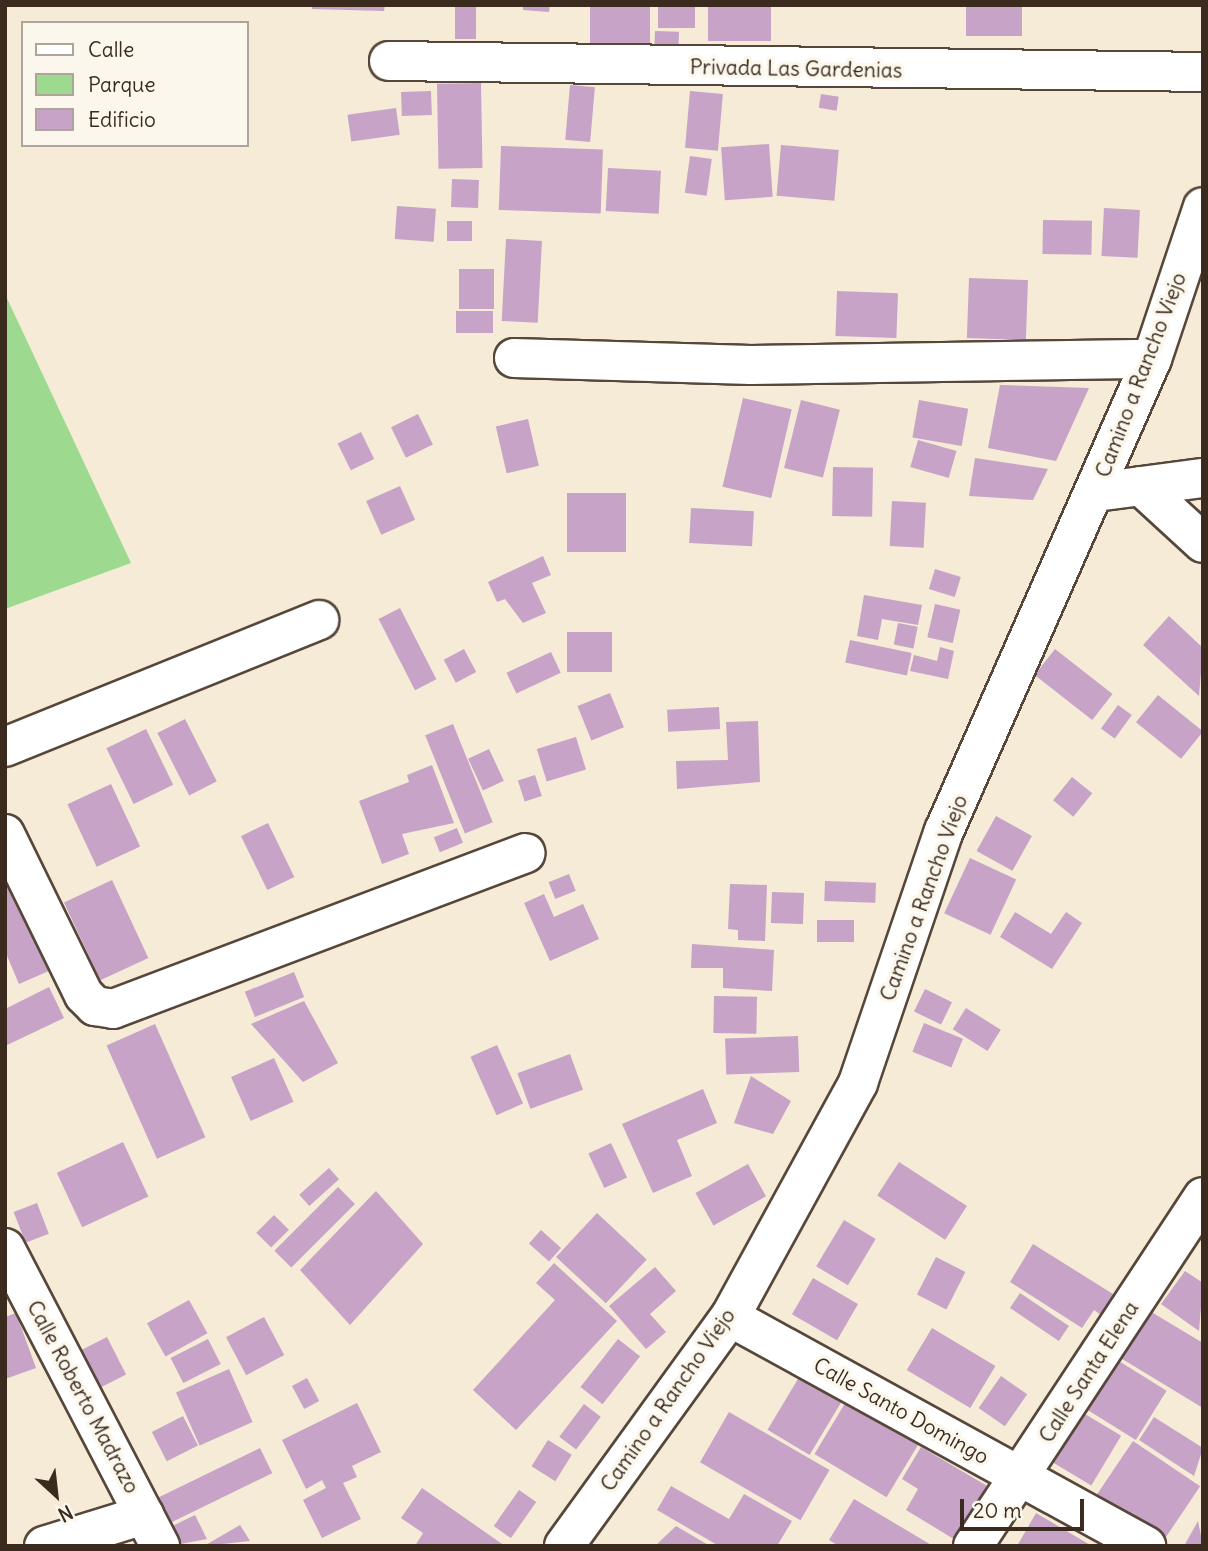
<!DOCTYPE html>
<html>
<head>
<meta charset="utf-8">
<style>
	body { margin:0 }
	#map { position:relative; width:1208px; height:1551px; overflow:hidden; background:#f5ebd6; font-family:Delius,sans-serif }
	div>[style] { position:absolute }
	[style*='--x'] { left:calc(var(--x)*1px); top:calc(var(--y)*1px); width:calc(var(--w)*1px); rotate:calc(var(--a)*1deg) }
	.green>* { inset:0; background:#9dda8f }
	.building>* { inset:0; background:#c6a3c7; transform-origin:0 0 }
	.roads { filter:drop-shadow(2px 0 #57473a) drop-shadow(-2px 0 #57473a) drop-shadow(0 2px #57473a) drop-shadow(0 -2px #57473a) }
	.street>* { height:38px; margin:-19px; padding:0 19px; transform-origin:19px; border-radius:19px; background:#fff }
	.secondary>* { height:38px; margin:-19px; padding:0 19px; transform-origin:19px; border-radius:19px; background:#fff }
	span { translate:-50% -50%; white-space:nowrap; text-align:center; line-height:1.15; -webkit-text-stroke:7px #fbf7ec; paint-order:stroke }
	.street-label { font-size:21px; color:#3b2a1e }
	.frame { position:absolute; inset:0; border:7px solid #3b2a1e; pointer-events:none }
	.legend { position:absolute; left:21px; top:21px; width:228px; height:126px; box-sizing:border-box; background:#fbf7ec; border:2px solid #aea59a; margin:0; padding:9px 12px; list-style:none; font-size:21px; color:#3b2a1e }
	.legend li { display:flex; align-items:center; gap:14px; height:35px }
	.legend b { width:35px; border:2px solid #aea59a }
	.north { position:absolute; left:21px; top:1460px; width:70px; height:70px; -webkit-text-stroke:5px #fbf7ec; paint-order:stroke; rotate:153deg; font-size:19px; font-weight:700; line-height:28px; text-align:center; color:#3b2a1e }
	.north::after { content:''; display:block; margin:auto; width:24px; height:32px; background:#3b2a1e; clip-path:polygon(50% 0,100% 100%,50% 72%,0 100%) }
	.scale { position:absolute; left:960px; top:1499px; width:124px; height:32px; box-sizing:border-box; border:4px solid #3b2a1e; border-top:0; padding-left:9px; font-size:21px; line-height:24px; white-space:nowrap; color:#3b2a1e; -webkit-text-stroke:5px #fbf7ec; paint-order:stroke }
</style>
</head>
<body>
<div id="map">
	<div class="green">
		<i style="clip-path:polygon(5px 294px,131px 563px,5px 609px)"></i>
	</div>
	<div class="building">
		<i style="clip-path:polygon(312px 5px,385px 5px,384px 11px,312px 9px)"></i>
		<i style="left:455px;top:5px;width:21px;height:34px"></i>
		<i style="clip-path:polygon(523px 5px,550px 5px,549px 12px,523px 10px)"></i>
		<i style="left:590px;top:5px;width:60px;height:42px"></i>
		<i style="left:658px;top:5px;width:37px;height:23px"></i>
		<i style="left:708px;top:5px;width:63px;height:36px"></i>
		<i style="left:966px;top:5px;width:56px;height:31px"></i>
		<i style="left:655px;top:31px;width:24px;height:19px;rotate:2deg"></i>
		<i style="left:481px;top:83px;width:85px;height:44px;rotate:89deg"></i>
		<i style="left:570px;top:85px;width:25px;height:55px;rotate:5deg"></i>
		<i style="left:431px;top:91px;width:24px;height:30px;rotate:88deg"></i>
		<i style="left:690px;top:91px;width:33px;height:57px;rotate:5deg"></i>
		<i style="left:821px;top:94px;width:18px;height:14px;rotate:9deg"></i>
		<i style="left:396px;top:108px;width:27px;height:49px;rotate:82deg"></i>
		<i style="left:769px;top:144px;width:53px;height:48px;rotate:86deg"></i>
		<i style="left:781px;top:145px;width:58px;height:51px;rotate:5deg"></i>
		<i style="left:501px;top:146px;width:102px;height:64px;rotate:2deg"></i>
		<i style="left:690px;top:156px;width:22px;height:37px;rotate:8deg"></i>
		<i style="left:608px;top:168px;width:53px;height:43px;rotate:3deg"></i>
		<i style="left:452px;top:179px;width:27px;height:28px;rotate:2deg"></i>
		<i style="left:397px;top:206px;width:39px;height:33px;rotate:4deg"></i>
		<i style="left:1104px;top:208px;width:36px;height:48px;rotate:3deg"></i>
		<i style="left:1043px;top:220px;width:49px;height:34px;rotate:1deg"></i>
		<i style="left:447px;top:221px;width:25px;height:20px"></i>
		<i style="left:506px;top:239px;width:36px;height:82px;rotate:3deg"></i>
		<i style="left:459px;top:269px;width:35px;height:40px"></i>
		<i style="left:969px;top:278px;width:59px;height:60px;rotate:2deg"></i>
		<i style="left:837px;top:291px;width:61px;height:45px;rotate:2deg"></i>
		<i style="left:456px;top:311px;width:37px;height:22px"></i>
		<i style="clip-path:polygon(1000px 385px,1089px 388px,1056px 461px,988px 448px)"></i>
		<i style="left:743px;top:398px;width:50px;height:91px;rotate:13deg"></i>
		<i style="left:801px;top:400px;width:40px;height:70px;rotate:14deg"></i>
		<i style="left:919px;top:400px;width:50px;height:38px;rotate:10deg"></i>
		<i style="left:418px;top:414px;width:34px;height:30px;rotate:64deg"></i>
		<i style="left:528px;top:419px;width:48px;height:33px;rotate:77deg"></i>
		<i style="left:361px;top:432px;width:30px;height:26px;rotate:64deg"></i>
		<i style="left:918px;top:440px;width:40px;height:28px;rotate:16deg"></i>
		<i style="clip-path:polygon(975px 458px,1048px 469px,1033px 500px,969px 496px)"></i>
		<i style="left:833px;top:467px;width:40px;height:49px;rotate:1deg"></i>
		<i style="left:400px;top:486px;width:37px;height:37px;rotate:66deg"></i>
		<i style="left:567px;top:493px;width:59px;height:59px"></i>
		<i style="left:892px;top:501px;width:34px;height:45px;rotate:3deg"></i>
		<i style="left:691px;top:508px;width:63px;height:35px;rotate:3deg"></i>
		<i style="clip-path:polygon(543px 556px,551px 575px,532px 583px,546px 613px,523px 623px,505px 599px,497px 602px,488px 582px)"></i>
		<i style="left:935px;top:569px;width:27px;height:21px;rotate:17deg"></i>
		<i style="clip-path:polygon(864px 595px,922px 605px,918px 625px,882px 619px,878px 640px,857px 636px)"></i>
		<i style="left:935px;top:604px;width:26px;height:34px;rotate:13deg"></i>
		<i style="left:400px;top:608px;width:80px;height:24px;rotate:63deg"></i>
		<i style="clip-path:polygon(1169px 616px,1203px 648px,1199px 696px,1143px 645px)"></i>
		<i style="left:898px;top:623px;width:20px;height:22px;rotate:11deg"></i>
		<i style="left:567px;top:632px;width:45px;height:40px"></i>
		<i style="left:850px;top:640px;width:63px;height:23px;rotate:12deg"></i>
		<i style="clip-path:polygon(940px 647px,954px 651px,948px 679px,910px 671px,914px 655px,937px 661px)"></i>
		<i style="left:464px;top:649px;width:26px;height:23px;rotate:62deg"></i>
		<i style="left:1055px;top:649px;width:73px;height:33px;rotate:38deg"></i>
		<i style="left:551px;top:652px;width:23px;height:49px;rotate:65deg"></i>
		<i style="left:610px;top:693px;width:37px;height:35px;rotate:68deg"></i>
		<i style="left:1158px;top:695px;width:58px;height:35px;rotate:39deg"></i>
		<i style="left:1118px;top:705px;width:17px;height:29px;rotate:36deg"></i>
		<i style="left:719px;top:707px;width:22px;height:52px;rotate:87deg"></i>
		<i style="left:185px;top:719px;width:70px;height:31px;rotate:63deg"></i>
		<i style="clip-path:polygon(758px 721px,760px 782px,677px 789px,676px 761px,728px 760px,726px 722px)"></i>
		<i style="left:453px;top:724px;width:106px;height:30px;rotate:68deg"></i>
		<i style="left:146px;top:729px;width:62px;height:44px;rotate:64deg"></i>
		<i style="left:576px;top:737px;width:34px;height:41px;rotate:73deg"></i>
		<i style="left:489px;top:749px;width:35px;height:23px;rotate:65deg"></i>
		<i style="clip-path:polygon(432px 765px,454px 823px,402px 834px,409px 854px,382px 864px,359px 801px,409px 782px,407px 775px)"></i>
		<i style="left:535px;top:775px;width:22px;height:18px;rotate:72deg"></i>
		<i style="left:1072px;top:777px;width:26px;height:30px;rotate:39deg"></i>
		<i style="left:111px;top:784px;width:69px;height:48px;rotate:65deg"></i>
		<i style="left:996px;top:816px;width:41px;height:40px;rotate:29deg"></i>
		<i style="left:268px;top:823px;width:60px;height:30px;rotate:64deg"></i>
		<i style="left:457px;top:828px;width:16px;height:25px;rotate:68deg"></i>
		<i style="left:970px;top:858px;width:51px;height:61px;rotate:25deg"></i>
		<i style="clip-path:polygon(5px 862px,51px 970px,19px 984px,5px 951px)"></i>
		<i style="left:569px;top:874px;width:18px;height:22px;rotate:68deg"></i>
		<i style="left:112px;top:880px;width:86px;height:53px;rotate:65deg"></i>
		<i style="left:825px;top:881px;width:51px;height:20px;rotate:2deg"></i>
		<i style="clip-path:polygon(730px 884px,767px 885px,765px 941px,738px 940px,738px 930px,728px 929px)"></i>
		<i style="left:772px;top:892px;width:32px;height:31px;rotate:2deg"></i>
		<i style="clip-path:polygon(544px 894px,554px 917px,583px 904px,599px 939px,550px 961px,524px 903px)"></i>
		<i style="clip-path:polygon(1015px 912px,1051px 934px,1066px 912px,1082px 923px,1052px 969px,1000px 937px)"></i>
		<i style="left:854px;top:920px;width:22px;height:37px;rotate:90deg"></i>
		<i style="clip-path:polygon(692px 944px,774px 950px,772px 991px,723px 988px,723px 968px,691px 968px)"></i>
		<i style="left:294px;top:972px;width:27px;height:53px;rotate:68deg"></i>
		<i style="clip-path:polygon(49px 987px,64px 1018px,5px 1046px,5px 1009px)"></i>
		<i style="left:925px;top:989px;width:30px;height:25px;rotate:26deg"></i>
		<i style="left:714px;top:996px;width:43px;height:37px;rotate:1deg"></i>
		<i style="clip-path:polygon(304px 1001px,338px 1063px,303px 1082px,251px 1024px)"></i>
		<i style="left:966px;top:1008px;width:41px;height:25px;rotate:32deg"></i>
		<i style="left:924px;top:1023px;width:42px;height:31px;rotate:22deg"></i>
		<i style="left:155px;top:1024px;width:124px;height:53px;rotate:66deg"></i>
		<i style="left:798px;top:1036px;width:36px;height:73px;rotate:88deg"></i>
		<i style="left:497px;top:1045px;width:64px;height:29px;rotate:66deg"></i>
		<i style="left:570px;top:1054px;width:38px;height:56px;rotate:70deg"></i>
		<i style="left:274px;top:1058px;width:48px;height:47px;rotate:66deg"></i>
		<i style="clip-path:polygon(751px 1076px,791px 1101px,773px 1134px,734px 1123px)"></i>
		<i style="clip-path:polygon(703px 1089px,717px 1123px,677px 1140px,692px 1176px,653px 1193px,622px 1124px)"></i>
		<i style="left:123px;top:1142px;width:60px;height:73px;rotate:65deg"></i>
		<i style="left:611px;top:1143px;width:38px;height:25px;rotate:65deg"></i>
		<i style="left:899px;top:1162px;width:81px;height:40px;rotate:33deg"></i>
		<i style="left:748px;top:1164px;width:37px;height:60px;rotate:61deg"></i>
		<i style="left:329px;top:1168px;width:15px;height:40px;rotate:48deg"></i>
		<i style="left:338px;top:1187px;width:24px;height:90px;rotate:45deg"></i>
		<i style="clip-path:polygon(376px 1191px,423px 1244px,350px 1325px,300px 1270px)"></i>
		<i style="left:37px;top:1203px;width:33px;height:25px;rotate:69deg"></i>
		<i style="left:597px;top:1213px;width:68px;height:60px;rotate:43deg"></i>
		<i style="left:274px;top:1215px;width:21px;height:25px;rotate:45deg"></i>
		<i style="left:844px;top:1220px;width:37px;height:54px;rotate:31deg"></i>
		<i style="left:541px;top:1230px;width:27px;height:18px;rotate:42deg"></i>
		<i style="clip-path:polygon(1033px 1244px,1121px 1299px,1108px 1320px,1094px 1310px,1082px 1328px,1010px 1282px)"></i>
		<i style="left:936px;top:1257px;width:33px;height:42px;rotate:27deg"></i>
		<i style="clip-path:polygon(554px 1263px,617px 1321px,516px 1430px,473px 1390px,555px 1300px,536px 1283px)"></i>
		<i style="clip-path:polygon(655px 1267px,676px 1291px,650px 1314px,666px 1332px,646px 1349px,609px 1306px)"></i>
		<i style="clip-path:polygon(1185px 1271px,1203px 1283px,1199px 1331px,1161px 1304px)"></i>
		<i style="left:813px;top:1278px;width:52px;height:42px;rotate:30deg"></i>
		<i style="left:1020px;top:1293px;width:59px;height:18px;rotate:34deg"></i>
		<i style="left:189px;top:1300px;width:38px;height:48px;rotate:61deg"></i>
		<i style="clip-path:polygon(1143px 1307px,1203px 1343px,1203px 1408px,1114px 1354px)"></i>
		<i style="clip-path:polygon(16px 1313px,36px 1368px,5px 1379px,5px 1317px)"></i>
		<i style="left:264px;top:1317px;width:43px;height:43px;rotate:62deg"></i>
		<i style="left:932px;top:1328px;width:74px;height:49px;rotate:31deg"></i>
		<i style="left:107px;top:1337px;width:42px;height:32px;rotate:63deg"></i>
		<i style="left:208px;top:1339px;width:28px;height:42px;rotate:63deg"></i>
		<i style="left:618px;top:1339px;width:28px;height:61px;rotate:38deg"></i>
		<i style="left:1114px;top:1358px;width:62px;height:58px;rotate:32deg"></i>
		<i style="left:229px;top:1369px;width:58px;height:58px;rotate:66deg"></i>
		<i style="left:801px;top:1374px;width:49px;height:65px;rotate:31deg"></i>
		<i style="left:1001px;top:1376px;width:32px;height:39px;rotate:35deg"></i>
		<i style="left:307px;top:1378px;width:26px;height:17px;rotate:62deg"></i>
		<i style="left:847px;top:1400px;width:84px;height:63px;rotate:31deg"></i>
		<i style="clip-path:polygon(357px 1403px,381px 1452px,352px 1466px,357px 1477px,343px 1483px,361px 1519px,322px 1538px,303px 1500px,326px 1488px,322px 1480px,306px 1489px,282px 1440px)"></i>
		<i style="left:584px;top:1404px;width:21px;height:41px;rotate:37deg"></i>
		<i style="left:1080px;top:1411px;width:48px;height:58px;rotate:31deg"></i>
		<i style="left:729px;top:1412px;width:116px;height:58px;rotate:30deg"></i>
		<i style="left:183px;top:1416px;width:33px;height:35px;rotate:63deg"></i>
		<i style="clip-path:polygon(1154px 1417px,1203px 1448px,1194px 1476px,1139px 1440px)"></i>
		<i style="left:548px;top:1440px;width:28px;height:31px;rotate:32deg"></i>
		<i style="left:1133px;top:1441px;width:81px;height:66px;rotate:34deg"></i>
		<i style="clip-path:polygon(921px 1447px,994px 1490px,962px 1544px,906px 1510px,918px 1489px,902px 1479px)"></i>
		<i style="left:260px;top:1448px;width:28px;height:116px;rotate:64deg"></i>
		<i style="clip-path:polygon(671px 1486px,729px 1519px,744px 1494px,792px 1521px,777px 1546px,719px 1546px,657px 1510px)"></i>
		<i style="clip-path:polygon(422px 1488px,505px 1546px,415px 1546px,423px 1533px,401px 1518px)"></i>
		<i style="left:519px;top:1490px;width:21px;height:44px;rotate:35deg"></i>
		<i style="clip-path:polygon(854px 1499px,933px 1546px,839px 1546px,829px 1540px)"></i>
		<i style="clip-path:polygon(1036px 1513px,1092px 1546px,1017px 1546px)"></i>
		<i style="clip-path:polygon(195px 1515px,207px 1539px,170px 1546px,162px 1531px)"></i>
		<i style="clip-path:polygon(1198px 1521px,1203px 1546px,1184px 1546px)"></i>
		<i style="clip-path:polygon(240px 1525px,250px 1541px,204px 1546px)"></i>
		<i style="clip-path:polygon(676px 1526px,710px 1546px,655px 1546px)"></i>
	</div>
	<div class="roads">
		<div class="street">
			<i style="--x:389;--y:61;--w:814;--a:0.77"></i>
			<i style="--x:514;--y:358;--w:237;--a:1.7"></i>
			<i style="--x:751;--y:365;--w:401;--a:-0.9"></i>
			<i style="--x:1141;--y:486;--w:84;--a:42.6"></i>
			<i style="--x:1096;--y:492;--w:108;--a:-7.5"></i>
			<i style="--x:5;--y:747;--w:339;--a:-22"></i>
			<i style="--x:5;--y:834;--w:179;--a:63.9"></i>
			<i style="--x:84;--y:995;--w:16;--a:45"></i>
			<i style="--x:95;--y:1006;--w:18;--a:9"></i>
			<i style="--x:113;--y:1009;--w:441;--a:-20.7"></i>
			<i style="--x:5;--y:1248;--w:336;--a:62.5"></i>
			<i style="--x:730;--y:1317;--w:475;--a:28.8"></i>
			<i style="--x:44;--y:1546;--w:105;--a:-17.2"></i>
			<i style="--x:973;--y:1546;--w:418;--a:-56.6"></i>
		</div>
		<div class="secondary">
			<i style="--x:564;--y:1546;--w:283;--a:-54.1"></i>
			<i style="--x:730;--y:1317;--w:267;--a:-61.3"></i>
			<i style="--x:858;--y:1083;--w:266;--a:-71.2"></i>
			<i style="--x:944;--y:831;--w:516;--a:-66.22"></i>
			<i style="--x:1152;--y:359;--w:160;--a:-71.5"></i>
		</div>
	</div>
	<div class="street-label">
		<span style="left:796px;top:69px;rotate:1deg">Privada Las Gardenias</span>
		<span style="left:1141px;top:375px;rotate:-69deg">Camino a Rancho Viejo</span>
		<span style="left:924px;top:898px;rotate:-70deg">Camino a Rancho Viejo</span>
		<span style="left:1089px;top:1372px;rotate:-57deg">Calle Santa Elena</span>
		<span style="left:83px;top:1397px;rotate:62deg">Calle Roberto Madrazo</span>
		<span style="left:668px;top:1400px;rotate:-55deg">Camino a Rancho Viejo</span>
		<span style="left:901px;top:1411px;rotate:29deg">Calle Santo Domingo</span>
	</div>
	<div class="frame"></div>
	<ul class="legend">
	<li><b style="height:9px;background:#fff"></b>Calle</li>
	<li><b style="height:19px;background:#9dda8f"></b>Parque</li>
	<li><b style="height:19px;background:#c6a3c7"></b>Edificio</li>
	</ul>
	<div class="north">N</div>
	<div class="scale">20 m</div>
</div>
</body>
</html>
